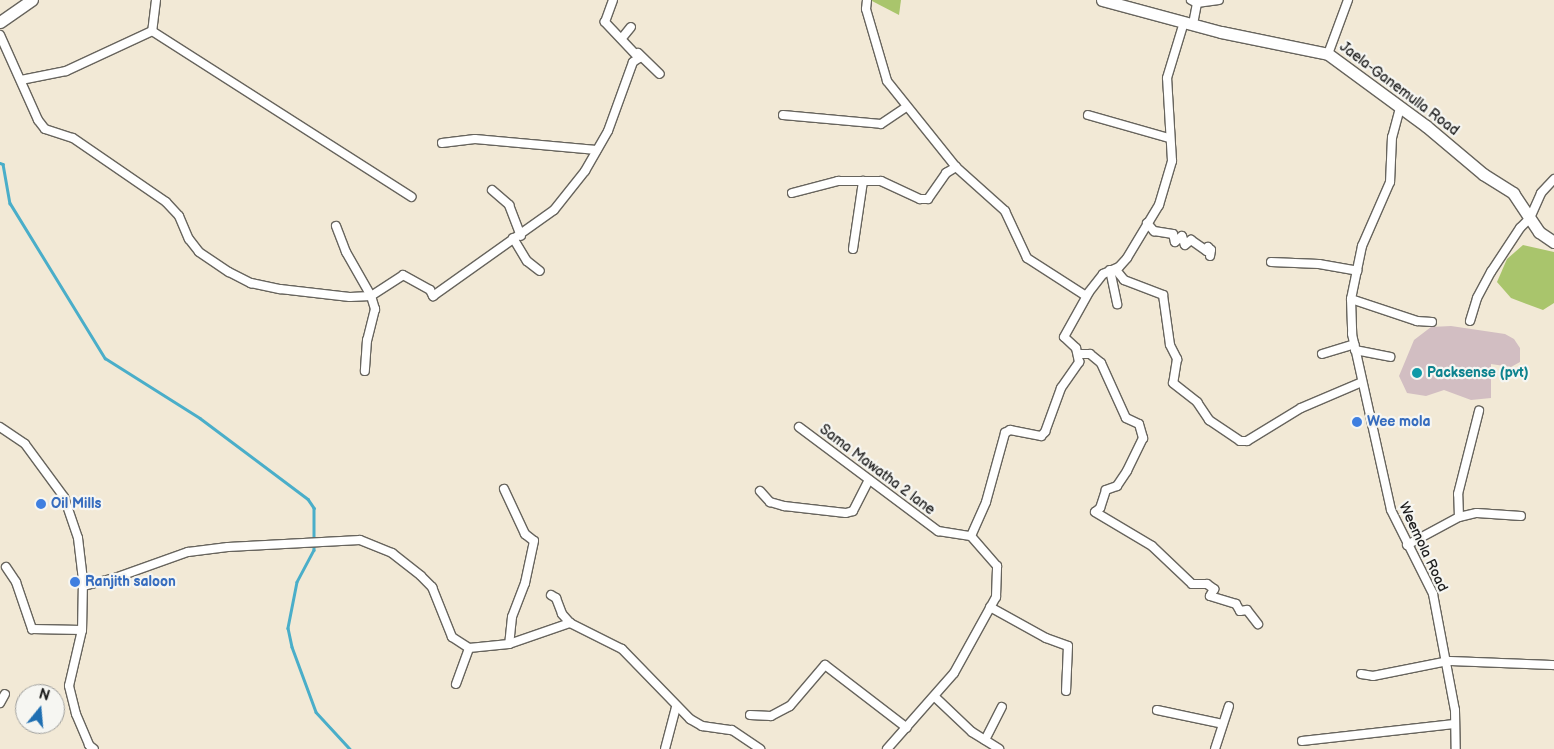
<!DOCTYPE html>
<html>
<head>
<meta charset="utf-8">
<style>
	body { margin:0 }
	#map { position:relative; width:1554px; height:749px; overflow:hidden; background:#f2e9d6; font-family:"Balsamiq Sans",sans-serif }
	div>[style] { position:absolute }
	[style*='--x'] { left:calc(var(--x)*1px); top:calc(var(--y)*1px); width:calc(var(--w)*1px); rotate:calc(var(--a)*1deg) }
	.industrial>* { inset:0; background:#d2bec2 }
	.green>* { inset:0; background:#a9c56c }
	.stream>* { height:2.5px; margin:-1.25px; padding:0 1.25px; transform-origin:1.25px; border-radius:1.25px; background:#4aaec9 }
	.roads { filter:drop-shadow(1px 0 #67645d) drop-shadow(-1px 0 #67645d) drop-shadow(0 1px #67645d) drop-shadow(0 -1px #67645d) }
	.street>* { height:8px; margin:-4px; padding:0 4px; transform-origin:4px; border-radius:4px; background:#fff }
	.secondary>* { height:11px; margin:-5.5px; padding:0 5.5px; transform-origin:5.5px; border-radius:5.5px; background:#fff }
	.dots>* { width:14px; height:14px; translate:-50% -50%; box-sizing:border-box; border:2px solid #f6f6f2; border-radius:50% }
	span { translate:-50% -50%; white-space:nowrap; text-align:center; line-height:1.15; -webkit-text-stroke:4.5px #f6f6f2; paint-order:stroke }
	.street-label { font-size:14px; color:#1c1c1c }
	.culture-label { font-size:14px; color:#0d838f; font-weight:700 }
	.left { translate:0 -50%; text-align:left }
	.shop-label { font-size:14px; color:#366cbe; font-weight:700 }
	.north { position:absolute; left:15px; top:684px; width:50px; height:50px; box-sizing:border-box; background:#f6f6f2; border:1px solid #9f9f9c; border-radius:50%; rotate:17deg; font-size:14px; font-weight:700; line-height:20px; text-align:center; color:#1c1c1c }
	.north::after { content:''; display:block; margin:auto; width:18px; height:22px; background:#1f6fb2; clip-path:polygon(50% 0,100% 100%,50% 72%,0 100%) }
</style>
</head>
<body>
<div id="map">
	<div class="industrial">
		<i style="clip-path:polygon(1451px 326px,1505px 334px,1514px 339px,1520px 348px,1520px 362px,1511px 367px,1491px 364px,1491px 398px,1471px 400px,1444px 390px,1426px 396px,1407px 393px,1399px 376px,1414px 340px,1431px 327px)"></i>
	</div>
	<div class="green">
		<i style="clip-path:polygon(901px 0,899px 15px,872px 1px,872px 0)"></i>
		<i style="clip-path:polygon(1523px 245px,1554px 252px,1554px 303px,1543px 310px,1511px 298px,1497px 282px,1507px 259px)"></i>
	</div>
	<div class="stream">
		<i style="--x:0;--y:163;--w:3;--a:18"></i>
		<i style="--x:3;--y:164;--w:40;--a:80"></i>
		<i style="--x:10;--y:203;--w:182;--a:58.5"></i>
		<i style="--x:105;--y:358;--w:112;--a:32.3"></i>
		<i style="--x:200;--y:418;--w:135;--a:36.9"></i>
		<i style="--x:308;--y:499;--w:11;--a:56"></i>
		<i style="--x:314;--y:508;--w:42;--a:90"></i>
		<i style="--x:314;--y:550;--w:36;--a:118"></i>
		<i style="--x:297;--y:582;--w:47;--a:101.1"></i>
		<i style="--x:288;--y:628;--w:19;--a:78"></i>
		<i style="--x:292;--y:647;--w:69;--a:69.7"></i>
		<i style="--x:316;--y:712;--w:50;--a:47.4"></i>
	</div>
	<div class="roads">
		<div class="street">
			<i style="--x:156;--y:0;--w:31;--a:97"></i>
			<i style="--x:152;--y:31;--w:308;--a:32.6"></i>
			<i style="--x:867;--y:0;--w:9;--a:96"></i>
			<i style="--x:866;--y:9;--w:75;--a:73.7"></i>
			<i style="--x:887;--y:81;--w:110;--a:51.3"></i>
			<i style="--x:956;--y:167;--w:66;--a:41.9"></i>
			<i style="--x:1005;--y:211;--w:52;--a:64.9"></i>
			<i style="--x:1027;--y:258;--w:70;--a:32.8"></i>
			<i style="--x:1191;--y:0;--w:7;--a:27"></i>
			<i style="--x:1197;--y:3;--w:22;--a:-8"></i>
			<i style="--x:1193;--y:24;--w:21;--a:-79"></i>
			<i style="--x:0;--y:35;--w:93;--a:65.9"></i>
			<i style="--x:38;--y:120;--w:11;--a:52"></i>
			<i style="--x:45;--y:129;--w:29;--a:18"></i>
			<i style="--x:73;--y:138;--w:113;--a:34.5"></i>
			<i style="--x:166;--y:202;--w:19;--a:47"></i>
			<i style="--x:179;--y:216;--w:25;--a:67"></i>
			<i style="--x:189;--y:239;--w:16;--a:52"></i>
			<i style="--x:199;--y:252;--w:36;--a:34"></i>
			<i style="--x:229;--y:272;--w:25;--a:27"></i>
			<i style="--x:251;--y:283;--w:30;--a:12"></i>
			<i style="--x:280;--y:289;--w:70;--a:6.5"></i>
			<i style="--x:350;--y:297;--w:21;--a:-3"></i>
			<i style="--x:371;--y:296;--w:38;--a:-33"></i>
			<i style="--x:403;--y:275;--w:31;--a:29"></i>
			<i style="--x:430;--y:290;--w:7;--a:63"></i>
			<i style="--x:433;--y:296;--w:148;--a:-35.4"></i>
			<i style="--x:554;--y:210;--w:50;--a:-51.5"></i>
			<i style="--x:585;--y:171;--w:46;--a:-60.1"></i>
			<i style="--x:608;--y:131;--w:73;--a:-70.1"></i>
			<i style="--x:633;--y:62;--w:7;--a:-34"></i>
			<i style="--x:639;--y:58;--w:50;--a:-133.4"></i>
			<i style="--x:605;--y:22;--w:23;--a:-70"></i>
			<i style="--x:622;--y:38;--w:14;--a:-51"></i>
			<i style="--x:638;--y:53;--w:30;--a:44"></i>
			<i style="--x:1328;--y:54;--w:58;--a:-69.7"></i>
			<i style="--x:21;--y:80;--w:46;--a:-11.3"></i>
			<i style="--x:66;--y:71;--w:95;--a:-24.9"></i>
			<i style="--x:1400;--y:108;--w:30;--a:105"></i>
			<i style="--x:1392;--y:137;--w:45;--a:92.5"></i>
			<i style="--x:1390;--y:182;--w:70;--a:113.6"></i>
			<i style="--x:1362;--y:246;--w:54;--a:101.7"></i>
			<i style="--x:1351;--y:299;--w:35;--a:88"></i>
			<i style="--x:1352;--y:334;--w:180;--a:77.5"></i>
			<i style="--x:1391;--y:510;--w:94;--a:63.4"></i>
			<i style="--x:1433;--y:594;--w:118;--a:79.3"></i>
			<i style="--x:1455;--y:710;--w:39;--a:89"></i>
			<i style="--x:783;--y:115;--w:98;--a:5.2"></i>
			<i style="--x:881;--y:124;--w:30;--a:-34"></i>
			<i style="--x:1088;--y:115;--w:84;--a:15.9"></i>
			<i style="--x:442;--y:143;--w:33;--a:-7"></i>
			<i style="--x:475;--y:139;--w:122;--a:5.2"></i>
			<i style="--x:492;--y:190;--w:23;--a:41"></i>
			<i style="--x:509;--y:205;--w:33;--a:69"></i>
			<i style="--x:792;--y:193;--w:48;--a:-14.6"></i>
			<i style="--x:838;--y:181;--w:43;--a:0"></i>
			<i style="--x:881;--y:181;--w:43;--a:24.8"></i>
			<i style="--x:920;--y:199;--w:8;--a:0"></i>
			<i style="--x:928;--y:199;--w:32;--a:-55"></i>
			<i style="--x:946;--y:173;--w:12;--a:-31"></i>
			<i style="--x:1147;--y:223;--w:11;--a:49"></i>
			<i style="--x:1154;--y:231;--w:19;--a:9"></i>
			<i style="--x:1173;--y:234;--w:8;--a:76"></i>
			<i style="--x:1175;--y:242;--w:9;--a:-41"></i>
			<i style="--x:1182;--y:236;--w:9;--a:72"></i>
			<i style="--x:1185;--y:245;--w:8;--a:-40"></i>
			<i style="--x:1191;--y:240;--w:19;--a:35"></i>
			<i style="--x:1207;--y:251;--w:4;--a:-76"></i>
			<i style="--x:1208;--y:247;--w:4;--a:45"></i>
			<i style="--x:1211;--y:250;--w:6;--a:99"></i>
			<i style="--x:336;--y:226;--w:28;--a:69"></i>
			<i style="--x:346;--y:252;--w:51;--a:60.4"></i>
			<i style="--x:371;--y:296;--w:14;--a:73"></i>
			<i style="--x:375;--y:309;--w:32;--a:104"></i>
			<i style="--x:367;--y:340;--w:31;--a:94"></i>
			<i style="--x:513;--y:238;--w:27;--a:59"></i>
			<i style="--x:527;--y:261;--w:16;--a:38"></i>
			<i style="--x:853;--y:249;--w:69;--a:-81.6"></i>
			<i style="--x:1271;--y:262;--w:48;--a:2.4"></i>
			<i style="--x:1319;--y:264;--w:39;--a:10"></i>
			<i style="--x:1110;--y:270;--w:35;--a:78"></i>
			<i style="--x:1116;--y:270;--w:13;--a:51"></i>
			<i style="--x:1124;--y:280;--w:42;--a:21"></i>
			<i style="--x:1163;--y:295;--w:50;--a:82"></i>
			<i style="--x:1170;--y:345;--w:16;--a:63"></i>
			<i style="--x:1177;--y:359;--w:24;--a:99"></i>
			<i style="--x:1173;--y:383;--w:31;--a:38"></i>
			<i style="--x:1197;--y:402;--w:22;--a:56"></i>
			<i style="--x:1209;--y:420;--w:37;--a:34"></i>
			<i style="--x:1240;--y:441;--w:7;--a:0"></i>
			<i style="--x:1247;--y:441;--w:63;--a:-31.4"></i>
			<i style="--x:1301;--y:408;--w:66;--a:-23.1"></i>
			<i style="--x:1351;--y:299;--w:70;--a:18.4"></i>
			<i style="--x:1417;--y:321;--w:15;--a:4"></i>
			<i style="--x:1470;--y:321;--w:24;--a:-73"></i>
			<i style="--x:1477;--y:298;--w:30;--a:-62"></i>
			<i style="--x:1491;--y:272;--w:53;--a:-56.6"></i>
			<i style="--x:1520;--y:228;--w:14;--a:-45"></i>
			<i style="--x:1530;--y:218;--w:27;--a:-66"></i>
			<i style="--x:1541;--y:193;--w:19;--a:-47"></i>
			<i style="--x:1355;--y:350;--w:36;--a:11"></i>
			<i style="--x:1080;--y:354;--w:10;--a:0"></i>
			<i style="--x:1090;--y:354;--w:14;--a:39"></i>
			<i style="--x:1101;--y:363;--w:60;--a:65.6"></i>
			<i style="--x:1126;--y:418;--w:14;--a:25"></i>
			<i style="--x:1139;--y:424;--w:15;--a:74"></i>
			<i style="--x:1143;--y:438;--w:37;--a:116"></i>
			<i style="--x:1127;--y:471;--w:18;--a:124"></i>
			<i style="--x:1117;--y:486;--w:12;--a:160"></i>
			<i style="--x:1106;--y:490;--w:19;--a:108"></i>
			<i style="--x:1100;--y:508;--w:6;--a:141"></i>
			<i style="--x:1095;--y:512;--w:66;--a:30.8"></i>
			<i style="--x:1152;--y:546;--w:55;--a:43.5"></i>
			<i style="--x:1192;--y:584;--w:15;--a:0"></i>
			<i style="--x:1207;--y:584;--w:9;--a:36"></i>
			<i style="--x:1214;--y:589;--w:8;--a:120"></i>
			<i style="--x:1210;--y:596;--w:27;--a:17"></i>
			<i style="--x:1236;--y:604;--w:8;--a:60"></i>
			<i style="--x:1240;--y:611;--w:7;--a:-8"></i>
			<i style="--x:1247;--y:610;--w:18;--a:52"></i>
			<i style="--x:1322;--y:354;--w:34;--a:-17"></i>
			<i style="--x:0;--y:427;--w:30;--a:34"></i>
			<i style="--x:25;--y:444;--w:66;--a:53.7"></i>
			<i style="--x:64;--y:497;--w:43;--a:71.1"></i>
			<i style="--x:78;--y:538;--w:42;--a:83.2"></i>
			<i style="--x:83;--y:580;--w:50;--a:91.1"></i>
			<i style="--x:82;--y:630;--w:57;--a:103.1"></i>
			<i style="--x:69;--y:686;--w:29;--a:76"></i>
			<i style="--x:76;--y:714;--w:34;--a:67"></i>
			<i style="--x:89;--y:745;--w:6;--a:39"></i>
			<i style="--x:799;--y:427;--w:174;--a:36.8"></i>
			<i style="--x:938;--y:531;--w:33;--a:9"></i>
			<i style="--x:504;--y:489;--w:50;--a:65"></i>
			<i style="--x:525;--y:534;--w:11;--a:38"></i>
			<i style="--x:534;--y:541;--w:43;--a:102.1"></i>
			<i style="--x:525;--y:583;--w:36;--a:111"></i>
			<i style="--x:512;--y:617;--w:27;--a:96"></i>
			<i style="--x:760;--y:491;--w:15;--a:48"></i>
			<i style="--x:770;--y:502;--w:15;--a:16"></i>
			<i style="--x:784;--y:506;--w:62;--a:6.4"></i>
			<i style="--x:846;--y:513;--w:7;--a:-16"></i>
			<i style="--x:853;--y:511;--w:35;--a:-63"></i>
			<i style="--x:1459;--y:517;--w:23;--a:-92"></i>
			<i style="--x:1458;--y:494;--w:86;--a:-75.8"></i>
			<i style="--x:1407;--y:545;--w:59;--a:-28.3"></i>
			<i style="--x:1459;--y:517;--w:18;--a:-13"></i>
			<i style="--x:1477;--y:513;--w:44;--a:3.9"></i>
			<i style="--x:6;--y:567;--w:18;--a:56"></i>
			<i style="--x:16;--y:582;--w:50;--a:71.2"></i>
			<i style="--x:32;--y:629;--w:50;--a:1.1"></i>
			<i style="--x:83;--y:586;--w:30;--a:-14"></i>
			<i style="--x:112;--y:579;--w:81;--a:-19.6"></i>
			<i style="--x:188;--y:552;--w:40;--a:-7.1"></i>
			<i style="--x:228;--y:547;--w:132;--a:-3"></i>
			<i style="--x:360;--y:540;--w:35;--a:22"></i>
			<i style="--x:392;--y:553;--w:37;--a:38"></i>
			<i style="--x:421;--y:576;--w:16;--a:45"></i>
			<i style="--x:432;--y:587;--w:54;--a:68.2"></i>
			<i style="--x:452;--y:637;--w:20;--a:33"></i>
			<i style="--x:469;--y:648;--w:40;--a:-5.7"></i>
			<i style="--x:509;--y:644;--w:65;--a:-19"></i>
			<i style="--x:551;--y:595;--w:6;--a:31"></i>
			<i style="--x:556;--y:598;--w:17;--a:69"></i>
			<i style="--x:562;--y:614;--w:12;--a:48"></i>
			<i style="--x:570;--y:623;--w:58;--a:26.6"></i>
			<i style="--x:622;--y:649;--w:98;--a:45.8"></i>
			<i style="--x:690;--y:719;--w:14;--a:30"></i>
			<i style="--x:702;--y:726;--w:30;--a:8"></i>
			<i style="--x:732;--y:730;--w:34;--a:34"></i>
			<i style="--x:990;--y:607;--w:64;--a:29"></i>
			<i style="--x:1046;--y:638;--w:23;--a:20"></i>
			<i style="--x:1068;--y:646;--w:45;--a:92.5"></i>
			<i style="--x:1361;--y:674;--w:12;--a:9"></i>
			<i style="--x:1373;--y:676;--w:76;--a:-11.3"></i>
			<i style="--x:1448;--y:661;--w:106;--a:2.2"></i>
			<i style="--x:456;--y:684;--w:38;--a:-70"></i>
			<i style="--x:935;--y:697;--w:51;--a:43.4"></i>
			<i style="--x:972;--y:732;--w:32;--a:32"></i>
			<i style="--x:0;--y:703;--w:10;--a:-61"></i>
			<i style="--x:1157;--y:710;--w:67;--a:12"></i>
			<i style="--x:750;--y:715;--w:21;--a:3"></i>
			<i style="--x:771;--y:716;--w:21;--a:-28"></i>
			<i style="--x:790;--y:706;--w:54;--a:-49.5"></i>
			<i style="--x:825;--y:665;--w:103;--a:37.5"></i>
			<i style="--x:985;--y:740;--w:37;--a:-63"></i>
			<i style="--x:1302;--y:741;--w:153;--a:-6.4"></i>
			<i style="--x:665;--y:749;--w:43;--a:-75.3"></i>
			<i style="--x:887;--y:749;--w:101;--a:-48.6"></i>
			<i style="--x:954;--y:673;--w:87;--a:-61.1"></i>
			<i style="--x:996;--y:597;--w:31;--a:-88"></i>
			<i style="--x:997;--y:566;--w:40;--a:-131"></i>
			<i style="--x:971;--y:536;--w:37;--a:-66"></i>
			<i style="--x:986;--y:502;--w:72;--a:-74.6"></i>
			<i style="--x:1005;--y:433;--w:6;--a:-31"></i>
			<i style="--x:1010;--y:430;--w:32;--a:11"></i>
			<i style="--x:1041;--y:436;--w:6;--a:-45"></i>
			<i style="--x:1045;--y:432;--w:47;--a:-70"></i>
			<i style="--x:1061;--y:388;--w:32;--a:-55"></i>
			<i style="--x:1079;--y:362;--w:14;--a:-102"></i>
			<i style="--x:1076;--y:348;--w:16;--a:-137"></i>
			<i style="--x:1064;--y:337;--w:51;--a:-60.9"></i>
			<i style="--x:1089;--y:292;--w:23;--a:-52"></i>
			<i style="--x:1103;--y:274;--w:17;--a:-24"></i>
			<i style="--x:1119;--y:267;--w:12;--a:-48"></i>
			<i style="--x:1127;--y:258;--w:62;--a:-58.9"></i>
			<i style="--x:1159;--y:205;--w:46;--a:-73.5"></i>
			<i style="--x:1172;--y:161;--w:83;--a:-93.4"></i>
			<i style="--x:1167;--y:78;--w:59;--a:-73.1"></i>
			<i style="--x:1215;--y:749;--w:45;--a:-72"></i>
		</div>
		<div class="secondary">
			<i style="--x:1102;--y:0;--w:123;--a:15.1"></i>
			<i style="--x:1221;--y:32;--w:109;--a:11.6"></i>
			<i style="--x:1328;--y:54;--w:122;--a:36.3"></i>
			<i style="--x:1426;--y:126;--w:75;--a:40.1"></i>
			<i style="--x:1483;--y:174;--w:36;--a:32"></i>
			<i style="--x:1513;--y:193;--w:47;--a:56.3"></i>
			<i style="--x:1539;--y:232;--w:18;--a:34"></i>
			<i style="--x:0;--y:22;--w:39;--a:-35"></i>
		</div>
	</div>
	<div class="dots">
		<i style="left:1417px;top:373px;background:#0f9aa8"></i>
		<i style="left:1357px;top:422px;background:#3f7fe0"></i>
		<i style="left:41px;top:504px;background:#3f7fe0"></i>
		<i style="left:75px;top:582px;background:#3f7fe0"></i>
	</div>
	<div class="street-label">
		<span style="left:1399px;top:89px;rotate:37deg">Jaela-Ganemulla Road</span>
		<span style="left:877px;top:470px;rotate:37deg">Sama Mawatha 2 lane</span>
		<span style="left:1423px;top:547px;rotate:65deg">Weemola Road</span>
	</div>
	<div class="culture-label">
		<span class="left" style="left:1427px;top:373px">Packsense (pvt)</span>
	</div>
	<div class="shop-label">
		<span class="left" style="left:1367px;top:422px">Wee mola</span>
		<span class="left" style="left:51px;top:504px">Oil Mills</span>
		<span class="left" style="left:85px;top:582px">Ranjith saloon</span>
	</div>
	<div class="north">N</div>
</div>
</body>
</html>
